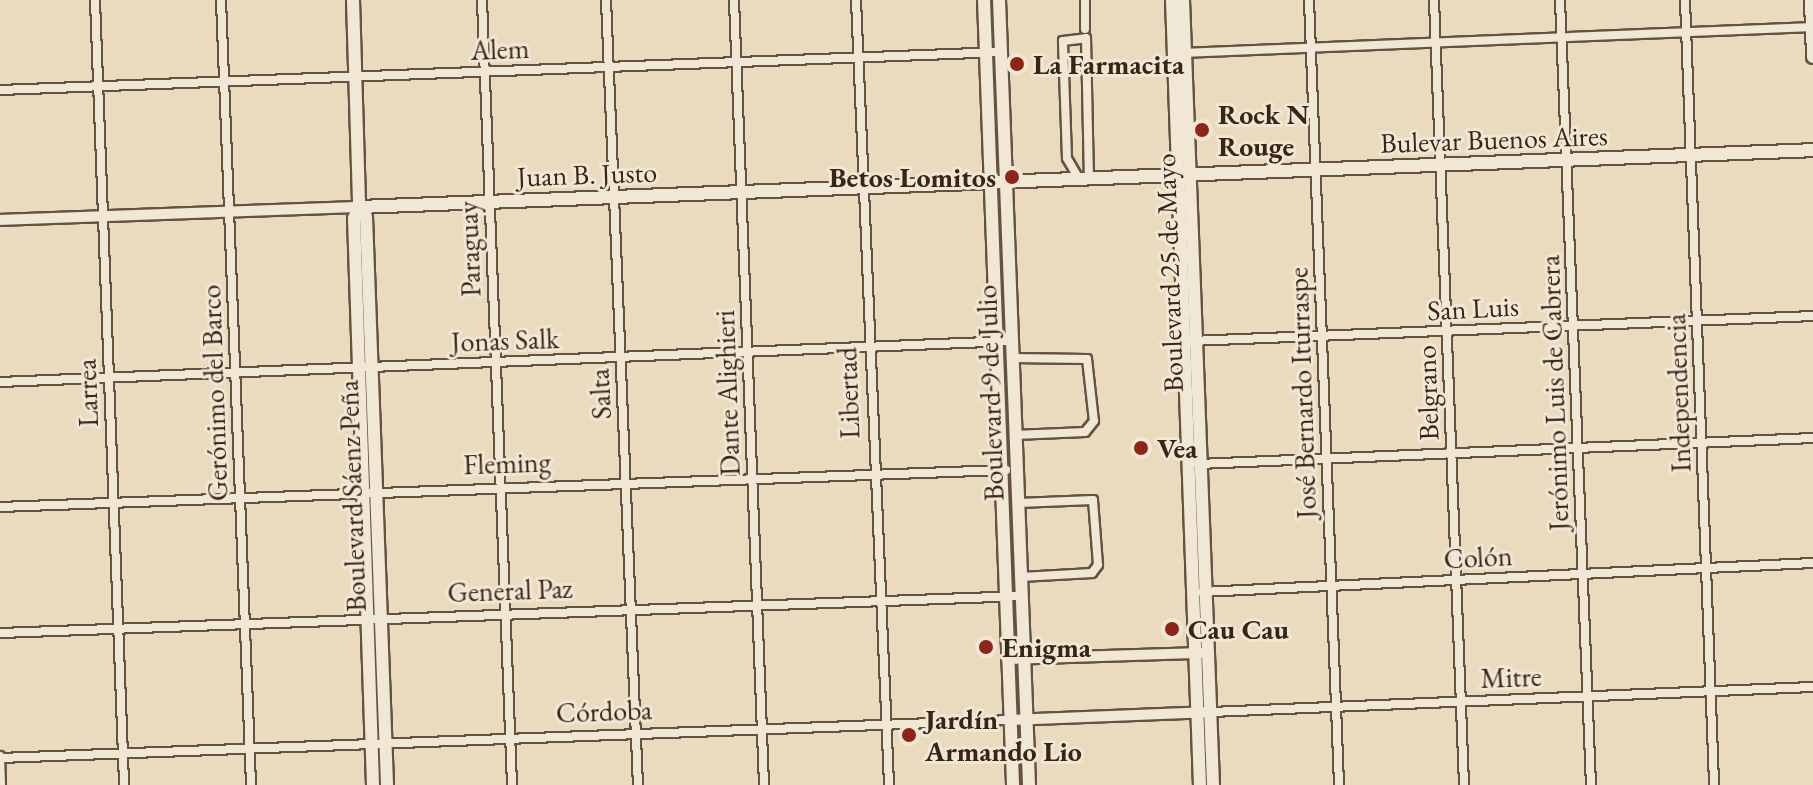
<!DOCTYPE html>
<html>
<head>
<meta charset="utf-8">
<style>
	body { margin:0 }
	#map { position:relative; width:1813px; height:785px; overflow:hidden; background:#eadabe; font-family:"EB Garamond",serif }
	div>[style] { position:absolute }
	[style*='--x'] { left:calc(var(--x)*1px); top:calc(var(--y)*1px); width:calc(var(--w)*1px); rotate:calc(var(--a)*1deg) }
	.roads { filter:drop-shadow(2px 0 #655240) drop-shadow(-2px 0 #655240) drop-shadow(0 2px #655240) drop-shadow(0 -2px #655240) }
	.minor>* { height:8px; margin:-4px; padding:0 4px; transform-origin:4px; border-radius:4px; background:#f1e7d5 }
	.tertiary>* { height:10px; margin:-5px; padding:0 5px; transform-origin:5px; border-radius:5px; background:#f1e7d5 }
	.secondary>* { height:12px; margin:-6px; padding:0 6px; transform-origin:6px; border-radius:6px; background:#f1e7d5 }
	.dots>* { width:22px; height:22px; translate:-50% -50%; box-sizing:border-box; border:4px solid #f1e7d5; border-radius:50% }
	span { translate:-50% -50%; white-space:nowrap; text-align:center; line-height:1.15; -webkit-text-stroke:6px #f1e7d5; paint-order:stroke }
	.street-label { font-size:28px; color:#392516 }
	.poi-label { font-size:28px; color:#392516; font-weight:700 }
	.left { translate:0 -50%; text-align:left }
	.right { translate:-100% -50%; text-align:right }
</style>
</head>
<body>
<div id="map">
	<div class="roads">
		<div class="minor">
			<i style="--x:95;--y:0;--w:786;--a:87.88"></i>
			<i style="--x:221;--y:0;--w:786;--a:87.81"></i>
			<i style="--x:482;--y:0;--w:786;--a:87.81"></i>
			<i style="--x:606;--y:0;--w:786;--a:87.67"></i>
			<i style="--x:734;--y:0;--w:786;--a:87.81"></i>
			<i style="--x:856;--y:0;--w:786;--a:87.59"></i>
			<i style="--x:1085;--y:0;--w:29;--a:90"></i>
			<i style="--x:1309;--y:0;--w:786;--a:87.81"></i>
			<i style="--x:1434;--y:0;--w:786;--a:87.81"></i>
			<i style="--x:1560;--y:0;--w:786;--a:87.74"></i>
			<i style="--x:1685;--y:0;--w:786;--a:87.88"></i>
			<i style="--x:1182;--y:53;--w:632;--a:-2.36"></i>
			<i style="--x:0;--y:90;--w:1002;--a:-2.17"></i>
			<i style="--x:1079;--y:179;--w:24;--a:-120"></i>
			<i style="--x:1067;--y:158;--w:117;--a:-92"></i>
			<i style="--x:1063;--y:41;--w:23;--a:-7"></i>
			<i style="--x:1086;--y:38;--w:142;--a:88.8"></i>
			<i style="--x:1191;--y:341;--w:623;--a:-2.3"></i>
			<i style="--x:1012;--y:358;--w:75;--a:0.8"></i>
			<i style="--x:1087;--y:359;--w:62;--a:83.6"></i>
			<i style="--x:1094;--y:421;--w:14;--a:129"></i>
			<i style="--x:1085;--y:432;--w:70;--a:177.5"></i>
			<i style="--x:0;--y:382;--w:1013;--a:-2.32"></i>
			<i style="--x:1198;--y:464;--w:616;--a:-2.42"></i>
			<i style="--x:1018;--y:503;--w:75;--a:-2.3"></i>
			<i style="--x:1093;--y:500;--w:65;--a:85.6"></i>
			<i style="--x:1098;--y:565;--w:10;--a:127"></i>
			<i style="--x:1092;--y:573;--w:71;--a:176.8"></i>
			<i style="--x:0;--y:507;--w:1007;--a:-2.11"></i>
			<i style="--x:1202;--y:592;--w:612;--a:-2.72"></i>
			<i style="--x:0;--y:633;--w:1023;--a:-2.07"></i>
			<i style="--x:1211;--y:712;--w:603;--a:-2.38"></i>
			<i style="--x:0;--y:756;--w:29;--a:88"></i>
			<i style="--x:0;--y:758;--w:1011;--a:-2.15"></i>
		</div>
		<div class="tertiary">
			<i style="--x:0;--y:220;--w:359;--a:-2.1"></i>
			<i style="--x:1007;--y:659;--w:195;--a:-1.8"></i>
			<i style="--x:1010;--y:720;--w:195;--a:-2.3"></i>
		</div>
		<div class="secondary">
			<i style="--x:353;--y:0;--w:207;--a:88.3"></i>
			<i style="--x:359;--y:207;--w:12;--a:114"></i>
			<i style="--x:354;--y:218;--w:567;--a:88.08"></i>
			<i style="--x:984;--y:0;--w:786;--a:87.88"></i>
			<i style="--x:999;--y:0;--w:786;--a:87.81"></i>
			<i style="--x:1172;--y:0;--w:785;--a:87.96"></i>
			<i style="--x:1183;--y:0;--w:786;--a:87.81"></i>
			<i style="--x:1811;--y:0;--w:57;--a:88"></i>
			<i style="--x:359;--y:207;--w:1455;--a:-2.24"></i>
			<i style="--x:359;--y:207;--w:12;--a:55"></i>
			<i style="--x:366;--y:217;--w:568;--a:87.88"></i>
		</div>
	</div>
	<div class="dots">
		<i style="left:1017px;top:64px;background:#8f2418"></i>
		<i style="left:1202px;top:130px;background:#8f2418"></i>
		<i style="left:1012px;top:177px;background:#8f2418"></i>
		<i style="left:1141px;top:448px;background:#8f2418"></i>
		<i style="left:1172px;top:629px;background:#8f2418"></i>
		<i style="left:986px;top:647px;background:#8f2418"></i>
		<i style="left:909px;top:735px;background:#8f2418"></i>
	</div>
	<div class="street-label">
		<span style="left:500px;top:49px;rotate:-2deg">Alem</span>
		<span style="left:1494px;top:139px;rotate:-2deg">Bulevar Buenos Aires</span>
		<span style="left:587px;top:174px;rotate:-2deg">Juan B. Justo</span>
		<span style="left:469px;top:249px;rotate:-92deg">Paraguay</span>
		<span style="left:1169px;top:273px;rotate:-92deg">Boulevard 25 de Mayo</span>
		<span style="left:1473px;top:308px;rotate:-3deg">San Luis</span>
		<span style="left:505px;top:340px;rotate:-2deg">Jonas Salk</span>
		<span style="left:87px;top:393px;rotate:-92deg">Larrea</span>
		<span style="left:214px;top:393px;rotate:-92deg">Gerónimo del Barco</span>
		<span style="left:727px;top:393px;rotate:-92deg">Dante Alighieri</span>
		<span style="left:848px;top:393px;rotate:-92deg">Libertad</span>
		<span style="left:990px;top:393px;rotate:-92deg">Boulevard 9 de Julio</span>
		<span style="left:1302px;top:393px;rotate:-92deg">José Bernardo Iturraspe</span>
		<span style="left:1427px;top:393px;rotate:-92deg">Belgrano</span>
		<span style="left:1554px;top:393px;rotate:-92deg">Jerónimo Luis de Cabrera</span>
		<span style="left:1678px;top:393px;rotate:-92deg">Independencia</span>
		<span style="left:600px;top:394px;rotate:-93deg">Salta</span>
		<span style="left:507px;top:463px;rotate:-2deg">Fleming</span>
		<span style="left:352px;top:496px;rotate:-92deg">Boulevard Sáenz Peña</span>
		<span style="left:1478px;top:557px;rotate:-3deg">Colón</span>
		<span style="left:510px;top:590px;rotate:-2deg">General Paz</span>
		<span style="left:1511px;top:677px;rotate:-2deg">Mitre</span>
		<span style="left:604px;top:711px;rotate:-2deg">Córdoba</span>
	</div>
	<div class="poi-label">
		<span class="left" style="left:1033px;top:64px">La Farmacita</span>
		<span class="left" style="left:1218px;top:130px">Rock N<br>Rouge</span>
		<span class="right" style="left:996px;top:177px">Betos Lomitos</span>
		<span class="left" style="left:1157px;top:448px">Vea</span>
		<span class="left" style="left:1188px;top:629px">Cau Cau</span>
		<span class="left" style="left:1002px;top:647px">Enigma</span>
		<span class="left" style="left:925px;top:735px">Jardín<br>Armando Lio</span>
	</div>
</div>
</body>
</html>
